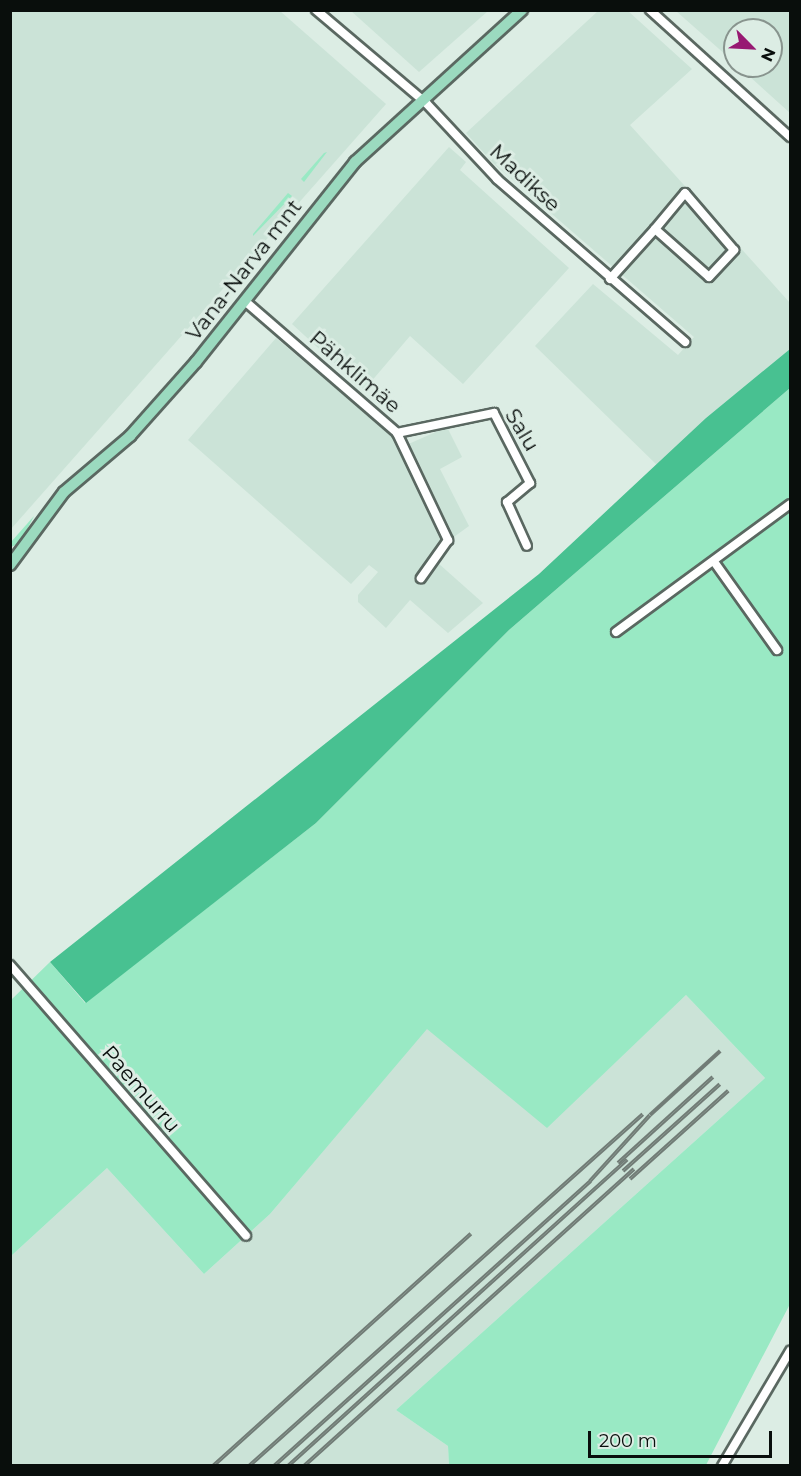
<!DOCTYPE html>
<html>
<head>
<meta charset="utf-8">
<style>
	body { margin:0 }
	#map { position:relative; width:801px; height:1476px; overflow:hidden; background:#dcede4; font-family:Montserrat,sans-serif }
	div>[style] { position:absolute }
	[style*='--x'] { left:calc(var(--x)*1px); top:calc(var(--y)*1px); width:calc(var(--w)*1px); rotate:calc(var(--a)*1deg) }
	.built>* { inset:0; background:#cbe3d7 }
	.green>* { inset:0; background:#99e9c4 }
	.forest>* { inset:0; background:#48c191 }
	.roads { filter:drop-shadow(2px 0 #5a6861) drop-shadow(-2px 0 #5a6861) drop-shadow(0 2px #5a6861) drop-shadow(0 -2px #5a6861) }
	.minor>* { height:8px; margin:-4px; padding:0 4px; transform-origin:4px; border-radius:4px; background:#fff }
	.major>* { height:10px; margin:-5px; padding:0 5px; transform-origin:5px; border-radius:5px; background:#9bdabf }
	.rail>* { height:4px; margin-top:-2px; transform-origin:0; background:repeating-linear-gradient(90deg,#dcede4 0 4.5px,#717c76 0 9px); box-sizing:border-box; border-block:2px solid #717c76 }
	span { translate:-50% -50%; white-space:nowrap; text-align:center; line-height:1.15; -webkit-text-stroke:6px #dcede4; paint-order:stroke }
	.street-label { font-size:21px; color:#090e0c }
	.frame { position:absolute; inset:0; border:12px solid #090e0c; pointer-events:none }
	.north { position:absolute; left:723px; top:18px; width:60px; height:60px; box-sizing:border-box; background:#dcede4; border:2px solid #88948e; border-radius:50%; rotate:114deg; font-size:16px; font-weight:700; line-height:24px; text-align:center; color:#090e0c }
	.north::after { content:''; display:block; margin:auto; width:21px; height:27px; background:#971972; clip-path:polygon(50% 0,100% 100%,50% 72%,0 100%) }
	.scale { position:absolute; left:588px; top:1431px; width:184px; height:27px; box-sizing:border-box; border:3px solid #090e0c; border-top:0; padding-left:8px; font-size:18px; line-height:21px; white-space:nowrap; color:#090e0c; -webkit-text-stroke:4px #dcede4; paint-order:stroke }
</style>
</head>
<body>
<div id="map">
	<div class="built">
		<i style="clip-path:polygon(11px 11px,280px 11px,386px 104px,11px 529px)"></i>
		<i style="clip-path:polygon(351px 11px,488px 11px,419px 72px)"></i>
		<i style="clip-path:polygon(598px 11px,628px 11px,692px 69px,630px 125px,790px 303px,790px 349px,706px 418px,659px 467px,535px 346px,593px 284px,678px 355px,694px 337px,493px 163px,466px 133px)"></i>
		<i style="clip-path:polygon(676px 11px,790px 11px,790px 113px,738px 66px,771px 66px,771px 30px,735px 30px,735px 63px)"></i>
		<i style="clip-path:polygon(449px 147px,466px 162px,460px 170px,569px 268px,463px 384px,410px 336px,364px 390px,292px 324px)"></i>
		<i style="clip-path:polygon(276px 338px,404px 446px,447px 427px,462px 457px,440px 469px,469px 526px,429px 555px,483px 603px,448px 633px,410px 600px,386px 628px,358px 602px,358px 595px,378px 572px,369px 565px,351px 584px,188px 440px)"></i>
		<i style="clip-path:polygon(686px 995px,765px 1078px,396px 1410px,448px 1446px,449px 1465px,11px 1466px,11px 1256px,107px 1168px,204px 1274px,270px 1214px,427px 1028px,547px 1127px)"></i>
	</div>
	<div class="green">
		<i style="clip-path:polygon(327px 152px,304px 182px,301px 179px,324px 153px)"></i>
		<i style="clip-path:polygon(288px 193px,292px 196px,253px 236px,253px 234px)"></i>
		<i style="clip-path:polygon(790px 388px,790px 1304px,706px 1465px,449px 1465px,448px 1446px,396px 1410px,765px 1078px,686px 995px,547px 1128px,427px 1029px,270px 1214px,204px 1274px,107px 1168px,11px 1256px,11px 1000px,50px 962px,85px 1003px,316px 823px,509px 630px)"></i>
		<i style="clip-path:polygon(34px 516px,20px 543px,11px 547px,11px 542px)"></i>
	</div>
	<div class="forest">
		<i style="clip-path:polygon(790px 349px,790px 388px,509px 630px,316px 823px,86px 1003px,50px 962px,539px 574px,706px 418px)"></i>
	</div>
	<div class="roads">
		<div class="minor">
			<i style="--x:316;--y:10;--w:144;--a:40.2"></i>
			<i style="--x:426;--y:103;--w:104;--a:46.9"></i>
			<i style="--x:497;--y:179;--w:249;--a:40.9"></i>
			<i style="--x:650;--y:10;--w:189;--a:42.2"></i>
			<i style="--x:610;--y:279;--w:67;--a:-48"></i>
			<i style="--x:655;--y:229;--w:72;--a:41.6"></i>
			<i style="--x:709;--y:277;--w:37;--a:-47"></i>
			<i style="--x:734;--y:250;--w:75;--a:-130.7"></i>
			<i style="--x:685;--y:193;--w:47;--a:129.8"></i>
			<i style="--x:246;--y:302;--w:200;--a:40.9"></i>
			<i style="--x:397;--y:433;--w:119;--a:64.5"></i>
			<i style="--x:448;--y:540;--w:47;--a:125.4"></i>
			<i style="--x:397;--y:433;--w:99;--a:-11.7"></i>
			<i style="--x:494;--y:413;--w:79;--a:62.8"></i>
			<i style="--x:530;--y:483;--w:30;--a:140"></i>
			<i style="--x:507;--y:502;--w:48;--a:65.6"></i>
			<i style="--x:715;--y:563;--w:107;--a:54.5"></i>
			<i style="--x:616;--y:632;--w:216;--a:-36.3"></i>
			<i style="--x:10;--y:965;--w:359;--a:48.9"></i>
			<i style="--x:722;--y:1466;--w:134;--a:-59.4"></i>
		</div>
		<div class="major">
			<i style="--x:10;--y:565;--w:91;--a:-53.5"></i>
			<i style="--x:64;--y:492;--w:87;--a:-40.3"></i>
			<i style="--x:130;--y:436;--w:99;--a:-48.3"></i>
			<i style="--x:196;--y:362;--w:256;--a:-51.5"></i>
			<i style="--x:355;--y:162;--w:226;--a:-42.3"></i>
		</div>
	</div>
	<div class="rail">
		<i style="--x:618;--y:1163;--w:128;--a:-42.2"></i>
		<i style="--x:623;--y:1171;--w:130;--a:-41.9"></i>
		<i style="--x:630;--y:1179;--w:132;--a:-41.9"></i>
		<i style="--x:213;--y:1466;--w:347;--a:-42"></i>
		<i style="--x:249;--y:1466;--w:528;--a:-41.78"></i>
		<i style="--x:274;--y:1466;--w:426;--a:-42"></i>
		<i style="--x:590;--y:1181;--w:89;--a:-47.7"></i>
		<i style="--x:650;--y:1115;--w:95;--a:-42.4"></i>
		<i style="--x:288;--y:1466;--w:457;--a:-42.1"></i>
		<i style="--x:304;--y:1466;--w:444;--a:-42"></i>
	</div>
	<div class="street-label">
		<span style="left:525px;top:178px;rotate:43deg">Madikse</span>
		<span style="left:244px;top:270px;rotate:-52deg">Vana-Narva mnt</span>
		<span style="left:355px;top:372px;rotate:41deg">Pähklimäe</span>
		<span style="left:522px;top:430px;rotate:59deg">Salu</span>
		<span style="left:141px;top:1089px;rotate:49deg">Paemurru</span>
	</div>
	<div class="frame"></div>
	<div class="north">N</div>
	<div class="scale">200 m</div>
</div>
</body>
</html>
